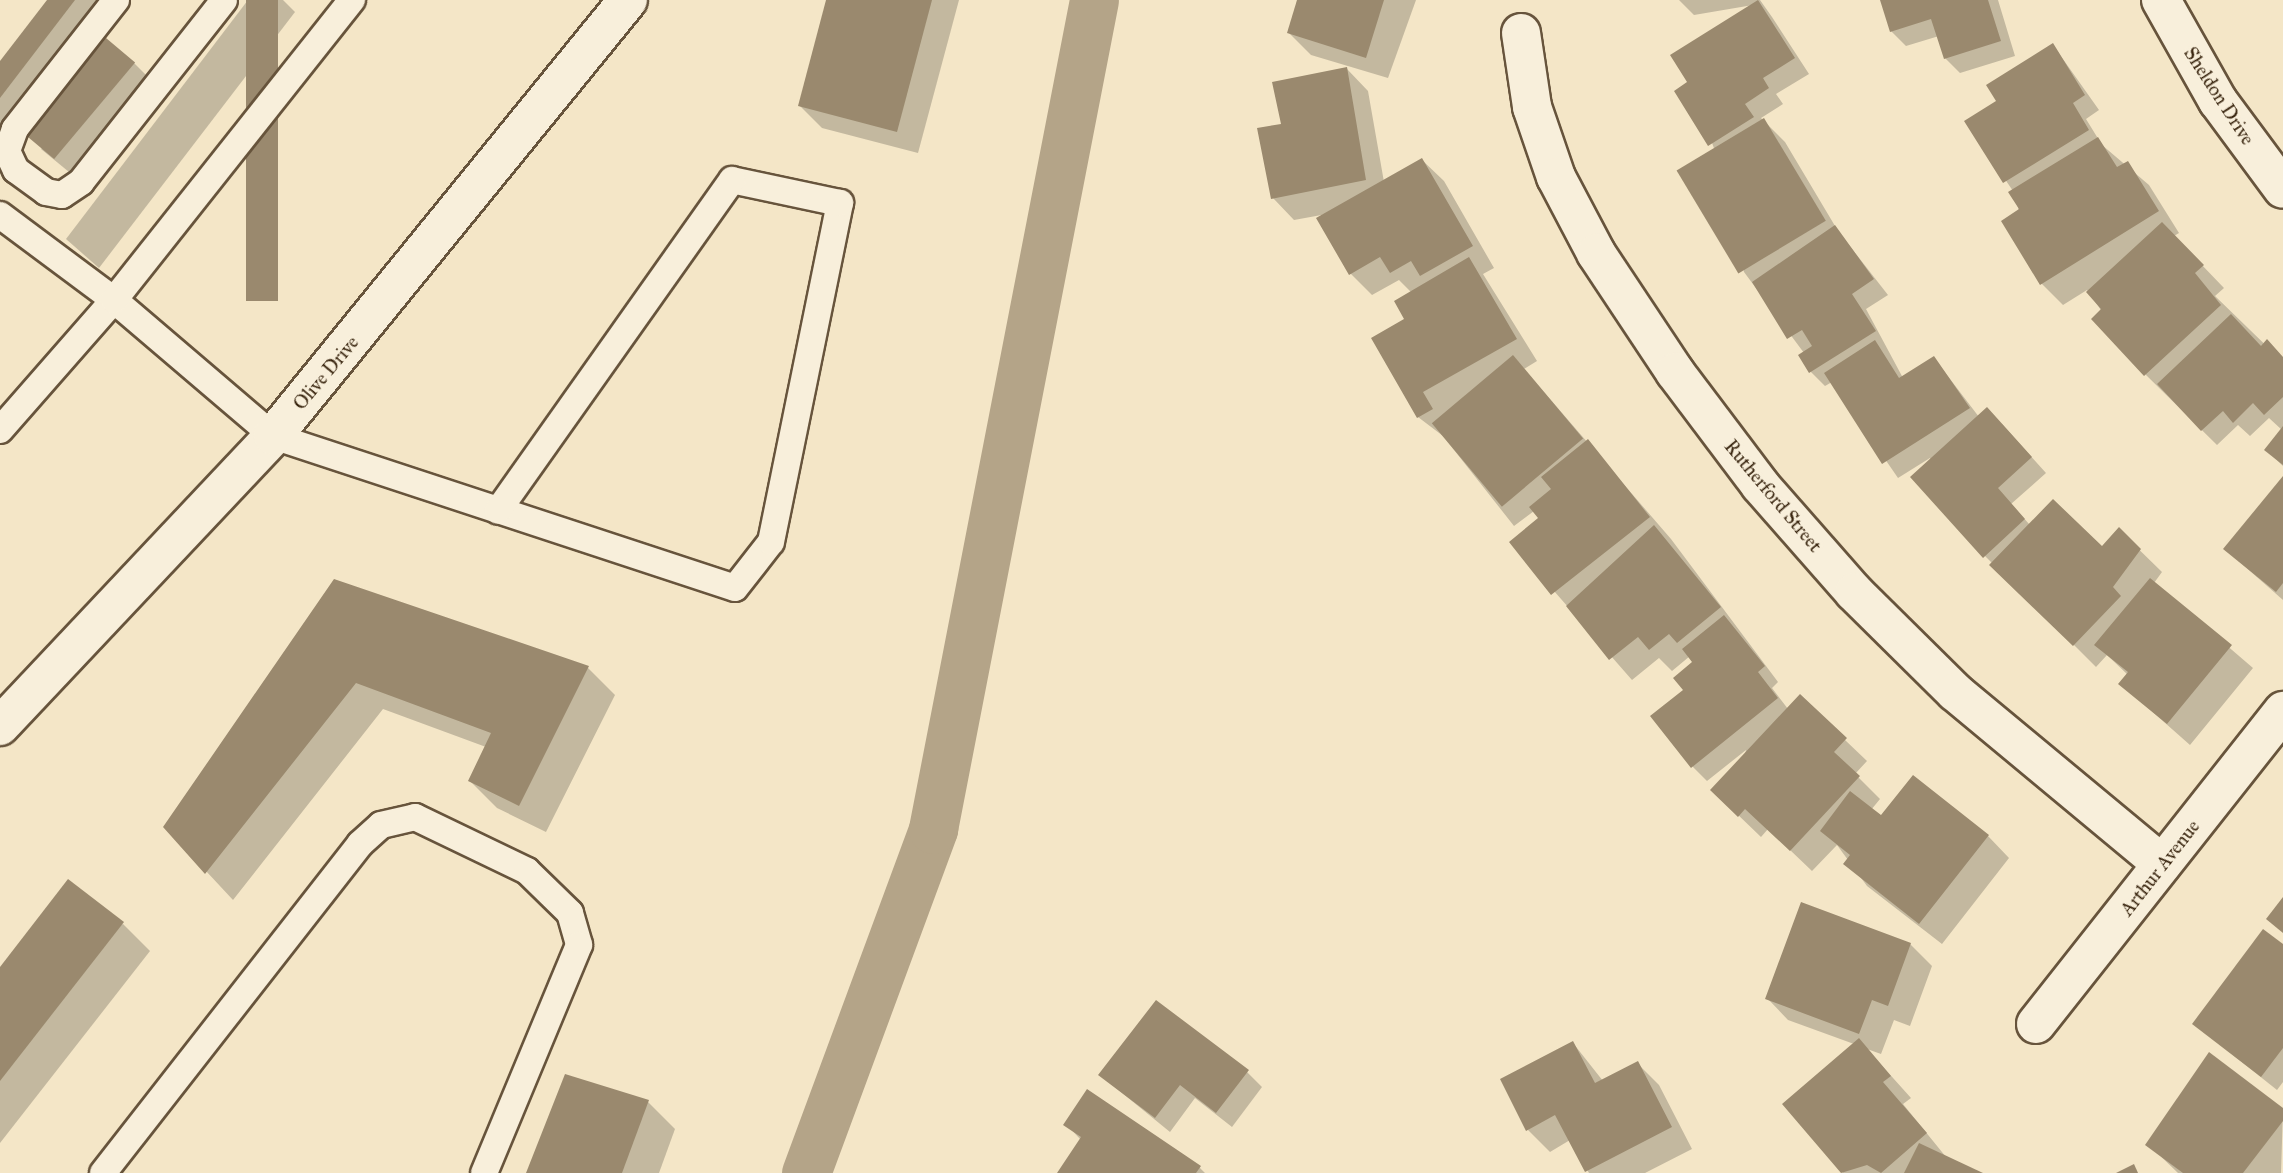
<!DOCTYPE html>
<html>
<head>
<meta charset="utf-8">
<style>
	body { margin:0 }
	#map { position:relative; width:2283px; height:1173px; overflow:hidden; background:#f4e6c7; font-family:"IM FELL Great Primer",serif }
	div>[style] { position:absolute }
	[style*='--x'] { left:calc(var(--x)*1px); top:calc(var(--y)*1px); width:calc(var(--w)*1px); rotate:calc(var(--a)*1deg) }
	.shadow>* { inset:0; background:#0003 }
	.canal>* { height:49px; margin:-24.5px; padding:0 24.5px; transform-origin:24.5px; border-radius:24.5px; background:#b4a488 }
	.building>* { inset:0; background:#9a896e; transform-origin:0 0 }
	.roads { filter:drop-shadow(2px 0 #67543c) drop-shadow(-2px 0 #67543c) drop-shadow(0 2px #67543c) drop-shadow(0 -2px #67543c) }
	.service>* { height:26px; margin:-13px; padding:0 13px; transform-origin:13px; border-radius:13px; background:#f8efdb }
	.minor>* { height:38px; margin:-19px; padding:0 19px; transform-origin:19px; border-radius:19px; background:#f8efdb }
	.secondary>* { height:38px; margin:-19px; padding:0 19px; transform-origin:19px; border-radius:19px; background:#f8efdb }
	span { translate:-50% -50%; white-space:nowrap; text-align:center; line-height:1.15; -webkit-text-stroke:6px #f8efdb; paint-order:stroke }
	.street-label { font-size:19px; color:#38240e }
</style>
</head>
<body>
<div id="map">
	<div class="shadow">
		<i style="clip-path:polygon(49px 0,101px 0,0 132px,0 64px)"></i>
		<i style="clip-path:polygon(248px 0,283px 0,295px 12px,99px 268px,66px 239px)"></i>
		<i style="clip-path:polygon(828px 0,959px 0,918px 153px,822px 128px,800px 106px)"></i>
		<i style="clip-path:polygon(1299px 0,1416px 0,1388px 78px,1311px 55px,1289px 33px)"></i>
		<i style="clip-path:polygon(1679px 0,1760px 0,1772px 17px,1809px 74px,1776px 94px,1783px 104px,1761px 118px,1785px 142px,1838px 231px,1888px 295px,1866px 309px,1903px 378px,1934px 358px,1979px 417px,2002px 424px,2046px 473px,2011px 504px,2030px 525px,2102px 548px,2119px 530px,2162px 572px,2154px 583px,2253px 668px,2190px 745px,2121px 684px,2128px 675px,2107px 655px,2096px 667px,1985px 556px,1930px 458px,1898px 478px,1832px 382px,1825px 386px,1810px 371px,1804px 353px,1744px 272px,1715px 151px,1690px 83px,1753px 5px,1694px 15px)"></i>
		<i style="clip-path:polygon(1882px 0,1998px 0,2015px 56px,1960px 73px,1945px 58px,1939px 36px,1906px 46px,1891px 31px)"></i>
		<i style="clip-path:polygon(2053px 45px,2099px 110px,2086px 119px,2102px 145px,2149px 185px,2179px 233px,2174px 236px,2224px 288px,2215px 296px,2283px 362px,2283px 466px,2266px 450px,2282px 430px,2269px 418px,2250px 436px,2238px 425px,2217px 445px,2146px 375px,2087px 290px,2063px 305px,2041px 283px,2013px 191px,1966px 122px,1998px 102px)"></i>
		<i style="clip-path:polygon(134px 63px,149px 78px,69px 172px,41px 149px)"></i>
		<i style="clip-path:polygon(1347px 69px,1368px 91px,1384px 182px,1422px 160px,1444px 181px,1494px 268px,1483px 274px,1537px 361px,1524px 369px,1671px 539px,1778px 682px,1772px 688px,1788px 709px,1800px 697px,1867px 761px,1855px 774px,1880px 799px,1871px 810px,1881px 818px,1988px 836px,2009px 858px,1942px 944px,1867px 886px,1837px 845px,1812px 871px,1768px 829px,1761px 837px,1734px 811px,1746px 750px,1707px 781px,1693px 767px,1686px 691px,1695px 663px,1690px 656px,1672px 671px,1659px 658px,1632px 680px,1511px 542px,1541px 519px,1534px 511px,1514px 526px,1443px 436px,1418px 417px,1406px 320px,1412px 293px,1399px 280px,1372px 295px,1350px 273px,1327px 214px,1294px 220px,1273px 198px,1283px 126px)"></i>
		<i style="clip-path:polygon(2283px 479px,2283px 600px,2225px 549px)"></i>
		<i style="clip-path:polygon(334px 581px,588px 668px,615px 695px,546px 832px,497px 808px,470px 781px,486px 747px,383px 709px,233px 900px,165px 827px)"></i>
		<i style="clip-path:polygon(123px 924px,150px 951px,0 1143px,0 970px)"></i>
		<i style="clip-path:polygon(1910px 944px,1932px 966px,1910px 1026px,1894px 1020px,1881px 1054px,1867px 1049px,1911px 1098px,1903px 1104px,1946px 1157px,1979px 1173px,1843px 1173px,1784px 1104px,1854px 1044px,1788px 1020px,1767px 998px)"></i>
		<i style="clip-path:polygon(2283px 946px,2283px 1082px,2277px 1090px,2194px 1024px)"></i>
		<i style="clip-path:polygon(1573px 1043px,1603px 1081px,1637px 1063px,1659px 1085px,1692px 1149px,1645px 1173px,1589px 1173px,1570px 1140px,1550px 1152px,1528px 1130px)"></i>
		<i style="clip-path:polygon(1247px 1072px,1262px 1087px,1232px 1127px,1195px 1098px,1170px 1132px,1100px 1075px)"></i>
		<i style="clip-path:polygon(648px 1102px,675px 1129px,659px 1173px,528px 1173px)"></i>
		<i style="clip-path:polygon(2283px 1110px,2281px 1173px,2178px 1173px,2148px 1144px)"></i>
		<i style="clip-path:polygon(1066px 1124px,1199px 1167px,1205px 1173px,1059px 1173px,1081px 1140px)"></i>
	</div>
	<div class="canal">
		<i style="--x:806;--y:1173;--w:367;--a:-69.7"></i>
		<i style="--x:933;--y:829;--w:844;--a:-79.01"></i>
	</div>
	<div class="building">
		<i style="clip-path:polygon(47px 0,75px 0,0 98px,0 61px)"></i>
		<i style="left:246px;top:0;width:32px;height:301px"></i>
		<i style="clip-path:polygon(826px 0,932px 0,897px 132px,798px 106px)"></i>
		<i style="clip-path:polygon(1297px 0,1384px 0,1366px 58px,1287px 33px)"></i>
		<i style="clip-path:polygon(1758px 0,1795px 58px,1763px 78px,1769px 88px,1745px 104px,1754px 117px,1708px 146px,1674px 91px,1687px 82px,1670px 55px)"></i>
		<i style="clip-path:polygon(1880px 0,1988px 0,2001px 41px,1944px 59px,1931px 19px,1890px 32px)"></i>
		<i style="left:106px;top:38px;width:38px;height:126px;rotate:40deg"></i>
		<i style="clip-path:polygon(2053px 43px,2085px 95px,2073px 103px,2089px 130px,2003px 183px,1964px 121px,1996px 101px,1986px 85px)"></i>
		<i style="clip-path:polygon(1347px 67px,1366px 180px,1271px 199px,1257px 128px,1281px 124px,1272px 82px)"></i>
		<i style="left:1764px;top:118px;width:120px;height:102px;rotate:59deg"></i>
		<i style="clip-path:polygon(2098px 137px,2117px 167px,2128px 161px,2159px 211px,2040px 285px,2001px 221px,2019px 209px,2008px 192px)"></i>
		<i style="clip-path:polygon(1422px 158px,1473px 246px,1420px 276px,1411px 261px,1390px 273px,1380px 257px,1349px 275px,1316px 218px)"></i>
		<i style="clip-path:polygon(2162px 222px,2204px 265px,2195px 273px,2221px 305px,2144px 376px,2091px 319px,2101px 309px,2086px 292px)"></i>
		<i style="clip-path:polygon(1835px 225px,1874px 279px,1852px 294px,1876px 331px,1809px 373px,1798px 355px,1812px 346px,1802px 330px,1787px 339px,1752px 282px)"></i>
		<i style="clip-path:polygon(1469px 257px,1517px 339px,1423px 392px,1433px 409px,1417px 418px,1371px 338px,1404px 319px,1394px 301px)"></i>
		<i style="clip-path:polygon(2231px 314px,2261px 346px,2267px 339px,2283px 357px,2283px 397px,2264px 415px,2253px 403px,2233px 423px,2223px 411px,2201px 431px,2157px 384px)"></i>
		<i style="clip-path:polygon(1875px 340px,1899px 378px,1934px 356px,1970px 408px,1882px 464px,1824px 373px)"></i>
		<i style="left:1513px;top:355px;width:109px;height:106px;rotate:50deg"></i>
		<i style="clip-path:polygon(1987px 407px,2032px 457px,1998px 488px,2025px 519px,1983px 558px,1910px 477px)"></i>
		<i style="clip-path:polygon(2283px 426px,2283px 465px,2264px 450px)"></i>
		<i style="clip-path:polygon(1588px 439px,1650px 517px,1551px 595px,1509px 542px,1538px 518px,1529px 507px,1551px 489px,1541px 477px)"></i>
		<i style="clip-path:polygon(2283px 476px,2283px 583px,2276px 592px,2223px 549px)"></i>
		<i style="clip-path:polygon(2053px 499px,2102px 546px,2119px 527px,2141px 549px,2113px 587px,2121px 596px,2073px 646px,1989px 565px)"></i>
		<i style="clip-path:polygon(1654px 525px,1721px 607px,1677px 643px,1669px 634px,1649px 650px,1638px 637px,1609px 660px,1566px 606px)"></i>
		<i style="clip-path:polygon(2150px 578px,2232px 645px,2167px 724px,2118px 684px,2128px 672px,2094px 645px)"></i>
		<i style="clip-path:polygon(334px 579px,589px 666px,519px 806px,468px 781px,491px 733px,356px 683px,205px 874px,163px 827px)"></i>
		<i style="clip-path:polygon(1724px 615px,1765px 666px,1758px 672px,1778px 698px,1691px 768px,1650px 716px,1683px 690px,1673px 678px,1692px 662px,1682px 649px)"></i>
		<i style="clip-path:polygon(1800px 694px,1847px 738px,1834px 752px,1860px 776px,1790px 851px,1745px 809px,1738px 817px,1710px 790px)"></i>
		<i style="clip-path:polygon(1913px 775px,1989px 835px,1919px 924px,1843px 864px,1850px 855px,1820px 831px,1850px 791px,1881px 815px)"></i>
		<i style="clip-path:polygon(68px 879px,124px 922px,0 1081px,0 967px)"></i>
		<i style="clip-path:polygon(2283px 897px,2283px 933px,2266px 919px)"></i>
		<i style="clip-path:polygon(1801px 902px,1911px 943px,1888px 1006px,1872px 1000px,1859px 1034px,1765px 999px)"></i>
		<i style="clip-path:polygon(2263px 929px,2283px 944px,2283px 1048px,2261px 1077px,2192px 1024px)"></i>
		<i style="clip-path:polygon(1156px 1000px,1249px 1070px,1216px 1113px,1180px 1085px,1155px 1118px,1098px 1075px)"></i>
		<i style="clip-path:polygon(1859px 1038px,1891px 1076px,1883px 1082px,1927px 1133px,1881px 1173px,1867px 1165px,1841px 1173px,1782px 1104px)"></i>
		<i style="clip-path:polygon(1573px 1041px,1595px 1083px,1638px 1061px,1672px 1127px,1585px 1172px,1555px 1115px,1526px 1131px,1500px 1079px)"></i>
		<i style="clip-path:polygon(2209px 1052px,2283px 1108px,2283px 1121px,2243px 1173px,2183px 1173px,2145px 1145px)"></i>
		<i style="clip-path:polygon(565px 1074px,649px 1100px,622px 1173px,526px 1173px)"></i>
		<i style="clip-path:polygon(1087px 1089px,1201px 1166px,1196px 1173px,1057px 1173px,1081px 1137px,1063px 1125px)"></i>
		<i style="clip-path:polygon(1919px 1143px,1983px 1173px,1904px 1173px)"></i>
		<i style="clip-path:polygon(2134px 1164px,2138px 1173px,2116px 1173px)"></i>
	</div>
	<div class="roads">
		<div class="service">
			<i style="--x:116;--y:0;--w:164;--a:128.1"></i>
			<i style="--x:15;--y:129;--w:23;--a:110"></i>
			<i style="--x:7;--y:151;--w:21;--a:65"></i>
			<i style="--x:16;--y:170;--w:37;--a:36"></i>
			<i style="--x:46;--y:192;--w:16;--a:11"></i>
			<i style="--x:62;--y:195;--w:23;--a:-34"></i>
			<i style="--x:81;--y:182;--w:231;--a:-51.8"></i>
			<i style="--x:0;--y:215;--w:142;--a:36.7"></i>
			<i style="--x:114;--y:300;--w:209;--a:40.5"></i>
			<i style="--x:273;--y:436;--w:486;--a:18.2"></i>
			<i style="--x:735;--y:588;--w:58;--a:-52"></i>
			<i style="--x:771;--y:542;--w:346;--a:-78.5"></i>
			<i style="--x:840;--y:203;--w:110;--a:-168"></i>
			<i style="--x:732;--y:180;--w:405;--a:125.3"></i>
			<i style="--x:0;--y:430;--w:173;--a:-48.8"></i>
			<i style="--x:114;--y:300;--w:383;--a:-51.6"></i>
			<i style="--x:103;--y:1173;--w:417;--a:-52"></i>
			<i style="--x:360;--y:844;--w:28;--a:-42"></i>
			<i style="--x:381;--y:825;--w:35;--a:-13"></i>
			<i style="--x:415;--y:817;--w:124;--a:25.7"></i>
			<i style="--x:527;--y:871;--w:60;--a:44.3"></i>
			<i style="--x:570;--y:913;--w:33;--a:74"></i>
			<i style="--x:579;--y:945;--w:247;--a:112.6"></i>
		</div>
		<div class="minor">
			<i style="--x:2161;--y:0;--w:116;--a:60.6"></i>
			<i style="--x:2218;--y:101;--w:109;--a:53.5"></i>
			<i style="--x:1521;--y:33;--w:75;--a:81.5"></i>
			<i style="--x:1532;--y:107;--w:74;--a:71.1"></i>
			<i style="--x:1556;--y:177;--w:86;--a:62.2"></i>
			<i style="--x:1596;--y:253;--w:143;--a:56.4"></i>
			<i style="--x:1675;--y:372;--w:141;--a:53"></i>
			<i style="--x:1760;--y:485;--w:142;--a:48.7"></i>
			<i style="--x:1854;--y:592;--w:142;--a:44.7"></i>
			<i style="--x:1955;--y:692;--w:269;--a:39.7"></i>
			<i style="--x:2036;--y:1024;--w:399;--a:-51.7"></i>
		</div>
		<div class="secondary">
			<i style="--x:0;--y:726;--w:398;--a:-46.7"></i>
			<i style="--x:273;--y:436;--w:562;--a:-50.85"></i>
		</div>
	</div>
	<div class="street-label">
		<span style="left:2219px;top:96px;rotate:57deg">Sheldon Drive</span>
		<span style="left:326px;top:373px;rotate:-50deg">Olive Drive</span>
		<span style="left:1773px;top:496px;rotate:50deg">Rutherford Street</span>
		<span style="left:2160px;top:868px;rotate:-52deg">Arthur Avenue</span>
	</div>
</div>
</body>
</html>
